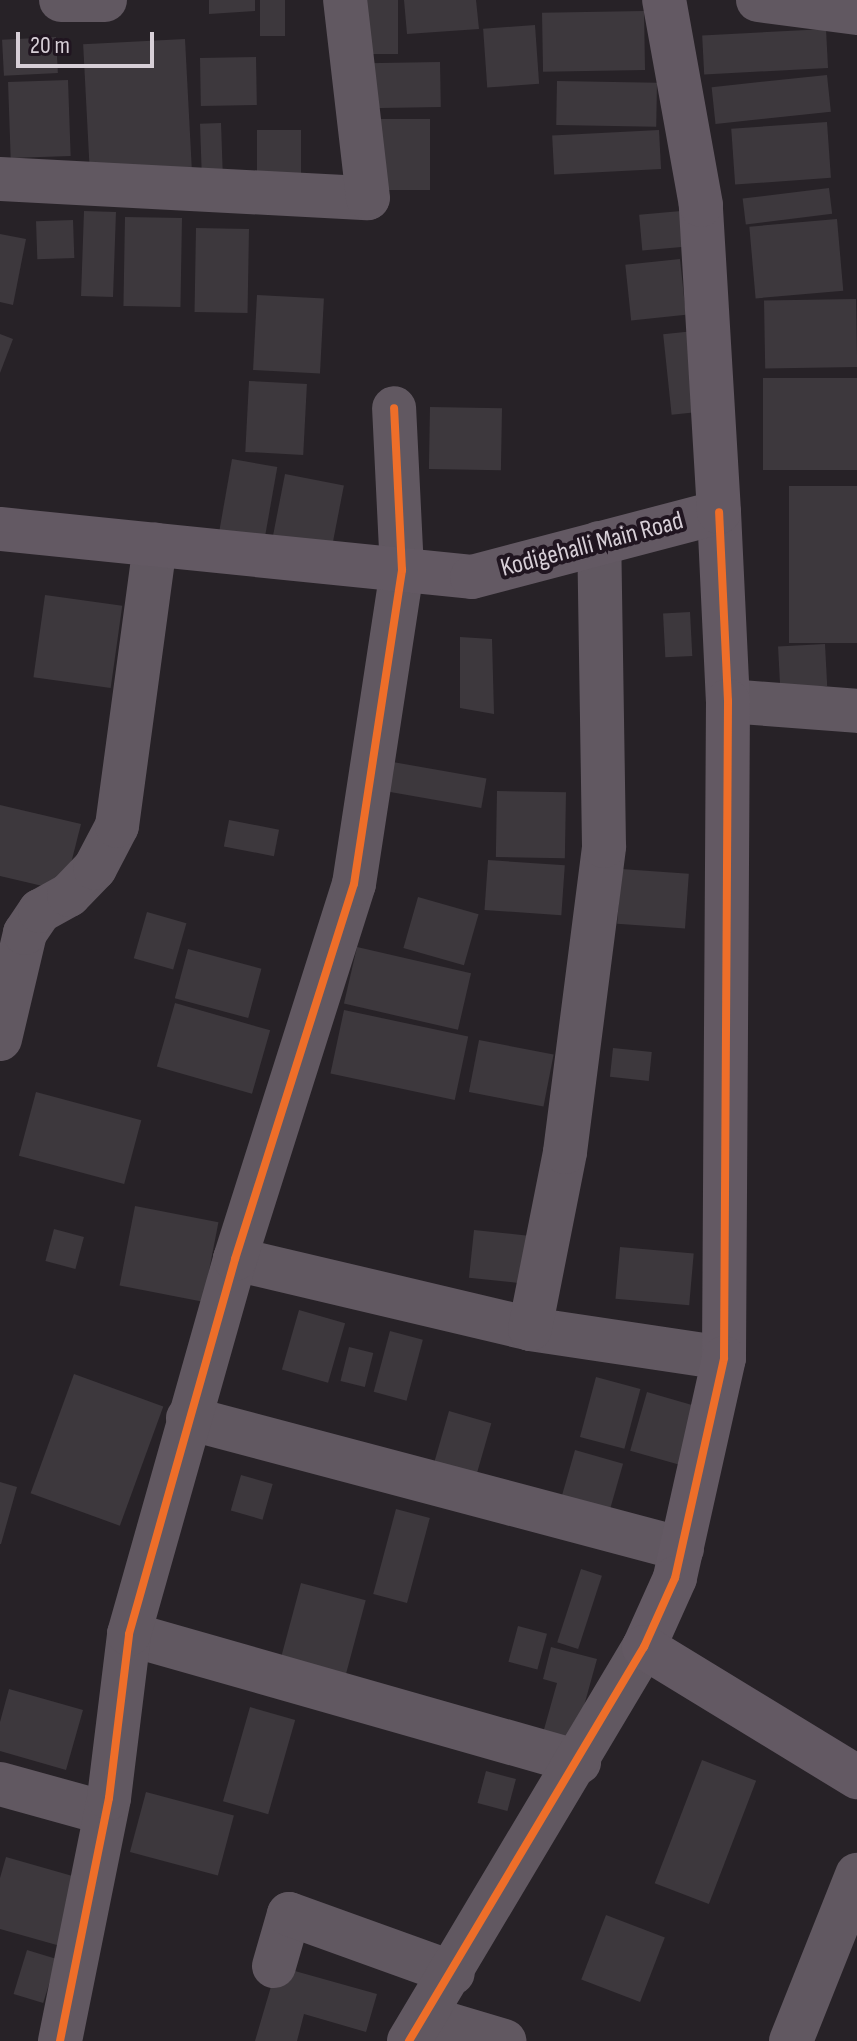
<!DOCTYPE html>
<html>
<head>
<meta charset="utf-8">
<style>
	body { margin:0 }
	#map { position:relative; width:857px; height:2041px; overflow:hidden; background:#272227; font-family:"Sofia Sans Condensed",sans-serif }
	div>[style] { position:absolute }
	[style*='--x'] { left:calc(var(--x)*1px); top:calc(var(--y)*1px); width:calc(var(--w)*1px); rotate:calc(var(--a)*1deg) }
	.building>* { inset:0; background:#3d383d; transform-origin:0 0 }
	.street>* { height:44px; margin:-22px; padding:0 22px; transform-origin:22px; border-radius:22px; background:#615861 }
	.secondary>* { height:44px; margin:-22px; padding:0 22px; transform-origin:22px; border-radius:22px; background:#635963 }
	.cycleway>* { height:8px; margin:-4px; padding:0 4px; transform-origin:4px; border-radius:4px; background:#ee6e29 }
	span { translate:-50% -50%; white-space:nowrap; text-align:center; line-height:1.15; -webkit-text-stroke:8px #201520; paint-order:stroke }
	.street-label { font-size:26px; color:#d7cfd7 }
	.scale { position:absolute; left:16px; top:32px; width:138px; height:36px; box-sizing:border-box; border:4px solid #d7cfd7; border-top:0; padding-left:10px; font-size:24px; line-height:28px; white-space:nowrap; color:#d7cfd7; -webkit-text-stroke:6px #201520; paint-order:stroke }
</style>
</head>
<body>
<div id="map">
	<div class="building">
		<i style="clip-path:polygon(209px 0,255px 0,255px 11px,209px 14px)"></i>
		<i style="left:260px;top:0;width:25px;height:36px"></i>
		<i style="left:354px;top:0;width:44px;height:54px"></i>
		<i style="clip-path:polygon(404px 0,476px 0,479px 29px,407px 34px)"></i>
		<i style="left:644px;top:11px;width:59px;height:102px;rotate:89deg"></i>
		<i style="left:535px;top:25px;width:59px;height:52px;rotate:86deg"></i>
		<i style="left:826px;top:29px;width:39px;height:124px;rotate:87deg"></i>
		<i style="left:56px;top:37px;width:36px;height:54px;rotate:87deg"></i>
		<i style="left:185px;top:39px;width:130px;height:102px;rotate:87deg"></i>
		<i style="left:256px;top:57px;width:48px;height:56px;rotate:89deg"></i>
		<i style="left:440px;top:62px;width:45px;height:74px;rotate:89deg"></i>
		<i style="left:827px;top:75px;width:37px;height:116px;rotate:84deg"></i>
		<i style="left:68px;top:80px;width:76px;height:60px;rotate:88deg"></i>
		<i style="left:557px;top:81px;width:100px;height:44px;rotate:1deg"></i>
		<i style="left:371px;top:119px;width:59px;height:71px"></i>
		<i style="left:827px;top:122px;width:56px;height:96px;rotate:86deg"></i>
		<i style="left:221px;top:123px;width:48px;height:21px;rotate:88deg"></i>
		<i style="left:257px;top:130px;width:44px;height:58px"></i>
		<i style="left:659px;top:130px;width:39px;height:107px;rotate:87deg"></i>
		<i style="left:829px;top:188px;width:26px;height:87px;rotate:83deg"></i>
		<i style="left:84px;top:211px;width:32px;height:85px;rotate:2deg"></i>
		<i style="left:681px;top:211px;width:36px;height:42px;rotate:85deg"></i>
		<i style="left:125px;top:217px;width:57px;height:89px;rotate:1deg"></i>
		<i style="left:837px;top:219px;width:72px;height:88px;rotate:85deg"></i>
		<i style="left:73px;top:220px;width:38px;height:37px;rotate:88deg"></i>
		<i style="left:196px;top:228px;width:53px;height:84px;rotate:1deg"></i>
		<i style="clip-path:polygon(0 234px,26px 239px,13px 305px,0 302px)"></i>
		<i style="left:680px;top:259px;width:56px;height:55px;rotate:84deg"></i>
		<i style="left:257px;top:295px;width:67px;height:75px;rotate:3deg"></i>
		<i style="left:856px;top:299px;width:68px;height:92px;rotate:89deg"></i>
		<i style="left:694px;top:331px;width:81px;height:31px;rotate:84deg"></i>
		<i style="clip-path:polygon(0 334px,13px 339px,0 373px)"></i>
		<i style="left:857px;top:378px;width:92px;height:94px;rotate:90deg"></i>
		<i style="left:249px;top:381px;width:58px;height:71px;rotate:3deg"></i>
		<i style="left:430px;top:407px;width:72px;height:62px;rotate:1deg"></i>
		<i style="left:232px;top:459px;width:46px;height:74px;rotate:10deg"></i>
		<i style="left:285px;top:474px;width:60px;height:71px;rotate:11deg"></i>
		<i style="left:857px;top:486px;width:157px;height:68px;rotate:90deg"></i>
		<i style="left:45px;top:595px;width:78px;height:83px;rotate:8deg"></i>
		<i style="left:690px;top:612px;width:44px;height:27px;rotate:87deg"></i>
		<i style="clip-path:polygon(460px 637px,492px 639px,494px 714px,460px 708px)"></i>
		<i style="left:825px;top:644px;width:42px;height:47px;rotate:87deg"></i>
		<i style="left:387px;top:761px;width:101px;height:30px;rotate:10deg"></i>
		<i style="left:497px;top:791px;width:69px;height:66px;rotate:1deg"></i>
		<i style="clip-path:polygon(0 805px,81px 824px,64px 891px,0 876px)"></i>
		<i style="left:229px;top:820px;width:51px;height:27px;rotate:11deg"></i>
		<i style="left:488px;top:860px;width:77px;height:50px;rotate:4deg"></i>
		<i style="left:621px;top:869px;width:68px;height:55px;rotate:4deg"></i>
		<i style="left:418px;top:897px;width:63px;height:53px;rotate:16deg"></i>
		<i style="left:147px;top:912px;width:41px;height:48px;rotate:16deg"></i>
		<i style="left:357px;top:947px;width:117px;height:58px;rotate:13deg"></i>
		<i style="left:188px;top:949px;width:76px;height:51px;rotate:15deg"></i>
		<i style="left:175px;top:1003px;width:99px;height:66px;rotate:16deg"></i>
		<i style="left:344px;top:1010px;width:127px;height:65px;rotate:12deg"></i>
		<i style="left:479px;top:1040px;width:76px;height:53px;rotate:11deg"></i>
		<i style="left:613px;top:1048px;width:39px;height:29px;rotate:6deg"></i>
		<i style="left:36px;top:1092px;width:109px;height:66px;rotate:15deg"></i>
		<i style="left:135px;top:1206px;width:85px;height:81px;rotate:11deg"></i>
		<i style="left:54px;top:1229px;width:31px;height:33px;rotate:15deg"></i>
		<i style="left:474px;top:1230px;width:59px;height:48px;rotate:6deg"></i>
		<i style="left:620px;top:1247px;width:74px;height:52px;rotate:5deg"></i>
		<i style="left:299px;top:1310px;width:48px;height:62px;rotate:16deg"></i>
		<i style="left:390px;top:1331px;width:34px;height:63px;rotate:15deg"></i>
		<i style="left:349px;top:1347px;width:25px;height:35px;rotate:14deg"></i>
		<i style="left:74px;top:1374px;width:95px;height:127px;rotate:20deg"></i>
		<i style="left:596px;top:1377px;width:46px;height:62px;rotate:15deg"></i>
		<i style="left:647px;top:1392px;width:54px;height:61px;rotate:16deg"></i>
		<i style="left:449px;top:1411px;width:44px;height:62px;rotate:16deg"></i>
		<i style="left:575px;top:1450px;width:50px;height:52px;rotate:16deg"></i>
		<i style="left:241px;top:1475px;width:33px;height:37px;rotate:16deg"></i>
		<i style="clip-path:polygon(0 1482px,17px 1487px,1px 1544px,0 1544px)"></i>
		<i style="left:396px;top:1509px;width:35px;height:88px;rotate:15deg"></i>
		<i style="left:581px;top:1569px;width:22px;height:77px;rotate:18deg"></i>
		<i style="left:301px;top:1583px;width:67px;height:84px;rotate:15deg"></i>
		<i style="left:518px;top:1626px;width:30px;height:37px;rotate:15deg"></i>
		<i style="clip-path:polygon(551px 1647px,597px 1659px,574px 1742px,543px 1733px,557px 1683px,543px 1679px)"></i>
		<i style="clip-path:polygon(9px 1689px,83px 1710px,66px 1770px,0 1751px,0 1722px)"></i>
		<i style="left:250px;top:1707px;width:47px;height:98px;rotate:16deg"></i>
		<i style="left:702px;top:1760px;width:58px;height:132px;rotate:21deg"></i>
		<i style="left:486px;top:1771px;width:31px;height:33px;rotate:15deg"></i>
		<i style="left:146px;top:1792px;width:91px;height:62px;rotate:15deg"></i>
		<i style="clip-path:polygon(6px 1857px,90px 1881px,71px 1949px,0 1929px,0 1878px)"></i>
		<i style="left:606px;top:1915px;width:63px;height:69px;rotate:21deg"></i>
		<i style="left:27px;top:1950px;width:31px;height:46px;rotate:17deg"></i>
		<i style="clip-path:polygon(277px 1966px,377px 1994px,366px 2032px,304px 2014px,297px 2041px,255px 2041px)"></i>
	</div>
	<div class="street">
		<i style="--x:61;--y:0;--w:44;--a:0"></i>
		<i style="--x:758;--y:0;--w:100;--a:7.5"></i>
		<i style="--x:0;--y:179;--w:368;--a:3"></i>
		<i style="--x:368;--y:198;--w:199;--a:-96.6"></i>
		<i style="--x:728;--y:701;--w:129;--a:4.4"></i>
		<i style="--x:0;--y:1039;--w:109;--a:-76.7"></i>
		<i style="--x:25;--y:933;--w:27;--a:-56"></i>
		<i style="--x:40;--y:911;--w:33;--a:-29"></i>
		<i style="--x:69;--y:895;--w:37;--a:-46"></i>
		<i style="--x:95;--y:868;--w:47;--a:-62.4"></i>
		<i style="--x:117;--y:826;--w:284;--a:-82.3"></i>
		<i style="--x:235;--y:1259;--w:303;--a:13.3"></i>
		<i style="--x:530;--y:1329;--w:196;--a:8.5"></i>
		<i style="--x:530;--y:1329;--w:180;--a:-78.8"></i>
		<i style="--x:565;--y:1152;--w:308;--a:-82.7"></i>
		<i style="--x:604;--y:846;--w:303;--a:-90.9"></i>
		<i style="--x:188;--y:1418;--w:511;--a:14.85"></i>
		<i style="--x:129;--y:1634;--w:468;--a:15.9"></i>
		<i style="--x:0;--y:1784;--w:109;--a:15.4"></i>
		<i style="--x:274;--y:1966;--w:54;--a:-73.9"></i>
		<i style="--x:289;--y:1914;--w:174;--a:19.8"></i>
		<i style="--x:424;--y:2017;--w:84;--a:16.7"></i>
		<i style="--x:60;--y:2041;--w:248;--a:-78.6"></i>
		<i style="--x:109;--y:1798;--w:165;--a:-83"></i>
		<i style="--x:129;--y:1634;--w:390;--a:-74.2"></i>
		<i style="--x:235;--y:1259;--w:393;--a:-72.4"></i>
		<i style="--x:354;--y:884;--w:318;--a:-81.3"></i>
		<i style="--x:402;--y:570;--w:162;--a:-92.8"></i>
		<i style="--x:409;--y:2041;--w:459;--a:-59.2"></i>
		<i style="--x:791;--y:2041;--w:179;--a:-68.3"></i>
	</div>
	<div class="secondary">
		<i style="--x:719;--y:512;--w:189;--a:87.3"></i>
		<i style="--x:728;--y:701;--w:657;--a:90.35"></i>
		<i style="--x:724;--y:1358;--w:225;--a:102.6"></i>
		<i style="--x:675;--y:1578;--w:76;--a:114.2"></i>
		<i style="--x:644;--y:1647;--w:250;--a:31.4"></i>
		<i style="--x:0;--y:529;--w:474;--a:5.8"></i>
		<i style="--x:472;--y:577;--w:255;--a:-14.7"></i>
		<i style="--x:719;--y:512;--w:308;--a:-93.4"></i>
		<i style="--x:701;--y:205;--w:208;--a:-100.2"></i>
	</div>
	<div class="cycleway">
		<i style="--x:60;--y:2041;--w:248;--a:-78.6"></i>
		<i style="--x:109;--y:1798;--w:165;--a:-83"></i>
		<i style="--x:129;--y:1634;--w:390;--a:-74.2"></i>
		<i style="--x:235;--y:1259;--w:393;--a:-72.4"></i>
		<i style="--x:354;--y:884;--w:318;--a:-81.3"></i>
		<i style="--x:402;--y:570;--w:162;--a:-92.8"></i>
		<i style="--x:409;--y:2041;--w:459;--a:-59.2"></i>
		<i style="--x:644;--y:1647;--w:76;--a:-65.8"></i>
		<i style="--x:675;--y:1578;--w:225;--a:-77.4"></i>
		<i style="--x:724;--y:1358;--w:657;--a:-89.65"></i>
		<i style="--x:728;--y:701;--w:189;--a:-92.7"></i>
	</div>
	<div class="street-label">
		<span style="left:592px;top:545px;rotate:-15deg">Kodigehalli Main Road</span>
	</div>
	<div class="scale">20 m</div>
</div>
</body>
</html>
